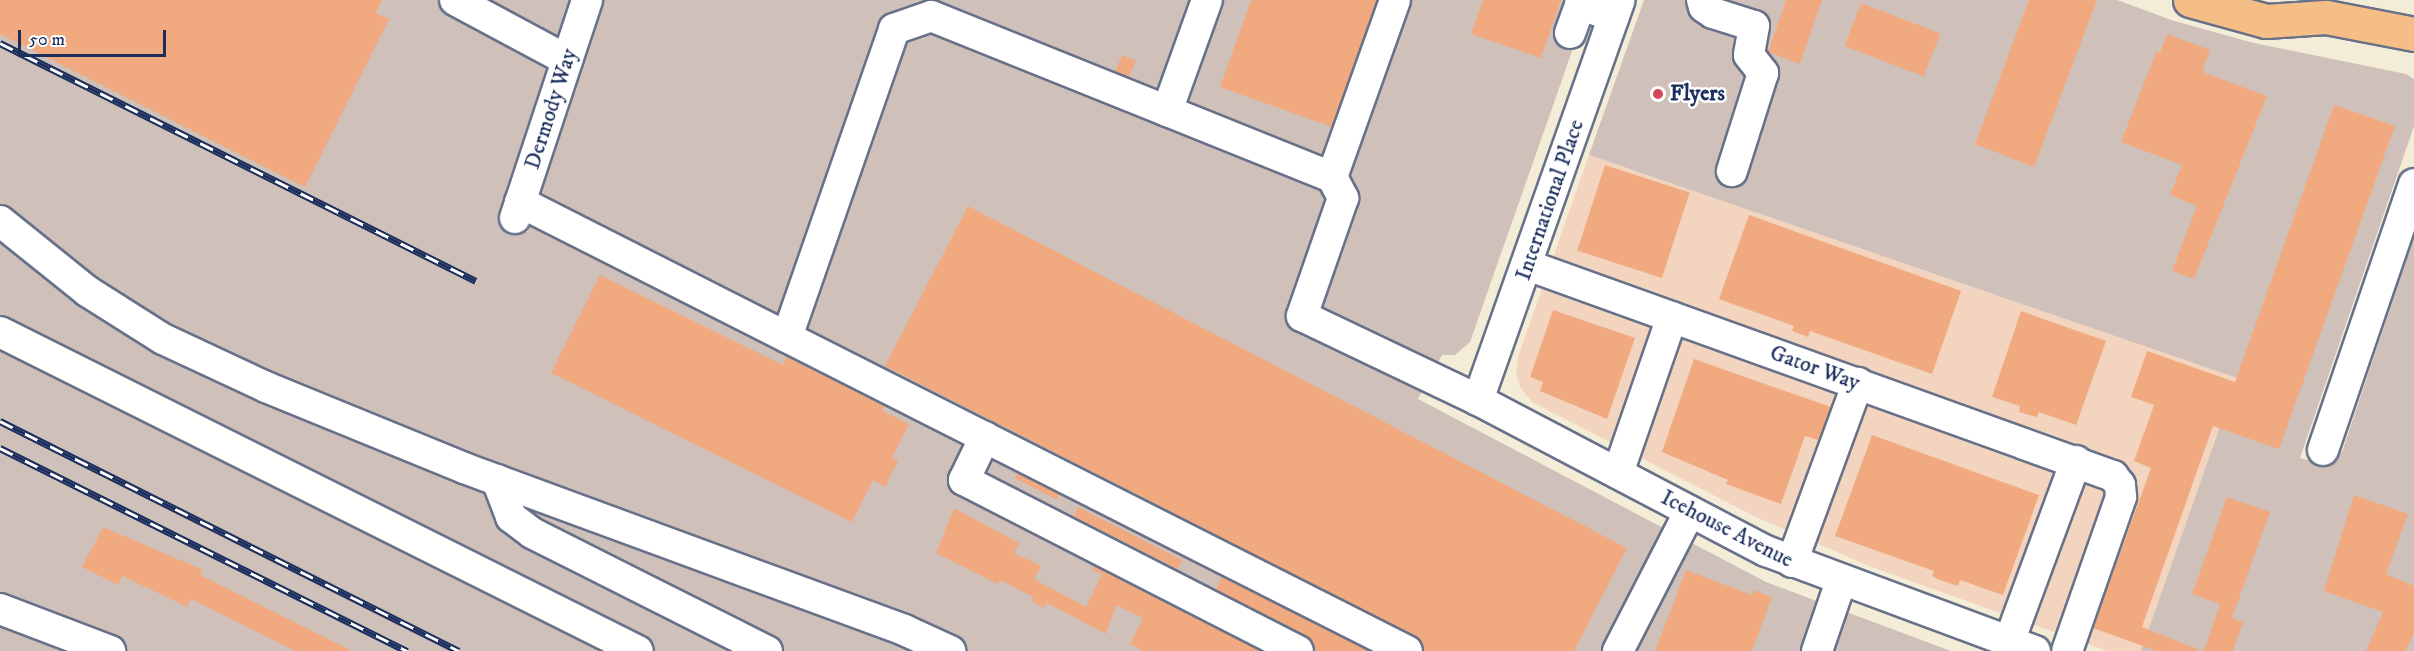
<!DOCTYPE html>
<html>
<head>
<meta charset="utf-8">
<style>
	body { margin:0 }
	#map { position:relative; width:2414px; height:651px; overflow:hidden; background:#f3ecd7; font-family:"IM FELL DW Pica",serif }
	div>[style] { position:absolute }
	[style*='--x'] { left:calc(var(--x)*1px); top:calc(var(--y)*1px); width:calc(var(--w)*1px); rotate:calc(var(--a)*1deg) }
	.built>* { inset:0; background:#f3d4be }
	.industrial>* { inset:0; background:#cfc0ba }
	.building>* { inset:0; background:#f1aa7f; transform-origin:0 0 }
	.roads { filter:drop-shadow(2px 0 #677188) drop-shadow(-2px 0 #677188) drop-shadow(0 2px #677188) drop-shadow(0 -2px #677188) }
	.minor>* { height:30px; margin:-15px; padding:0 15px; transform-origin:15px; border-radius:15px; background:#fff }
	.major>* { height:33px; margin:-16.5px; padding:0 16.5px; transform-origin:16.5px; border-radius:16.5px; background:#f6be87 }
	.rail>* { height:7px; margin-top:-3.5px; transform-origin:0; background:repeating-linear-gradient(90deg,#fff 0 14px,#1b2f5e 0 28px); box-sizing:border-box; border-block:2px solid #1b2f5e }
	.dots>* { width:16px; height:16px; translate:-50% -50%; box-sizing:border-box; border:3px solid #fff; border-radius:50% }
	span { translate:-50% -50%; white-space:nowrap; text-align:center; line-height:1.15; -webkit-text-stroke:5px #fff; paint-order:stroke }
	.poi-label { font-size:22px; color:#1b2f5e; font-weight:700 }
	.left { translate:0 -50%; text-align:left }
	.street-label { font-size:22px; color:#1b2f5e }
	.scale { position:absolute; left:18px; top:30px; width:148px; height:27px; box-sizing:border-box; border:3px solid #1b2f5e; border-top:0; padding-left:8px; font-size:18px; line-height:21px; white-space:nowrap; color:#1b2f5e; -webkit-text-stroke:4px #fff; paint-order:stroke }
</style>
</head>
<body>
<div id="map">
	<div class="built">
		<i style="clip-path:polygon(1589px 155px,2237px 378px,2141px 651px,2107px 651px,1869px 566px,1756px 517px,1532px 402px,1520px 387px,1516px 374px,1518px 357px)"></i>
	</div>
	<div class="industrial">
		<i style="clip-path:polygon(0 0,569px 0,497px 221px,528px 232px,603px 0,1590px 0,1470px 342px,1455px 355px,1442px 355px,1418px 399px,1766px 582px,1951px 651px,0 651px)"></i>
		<i style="clip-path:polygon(1644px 0,2117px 0,2174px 21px,2254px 43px,2406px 74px,2414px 79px,2414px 126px,2300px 458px,2308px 460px,2342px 452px,2414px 237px,2414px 651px,2141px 651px,2237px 378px,1589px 155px)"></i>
	</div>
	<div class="building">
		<i style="clip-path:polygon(0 0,382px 0,376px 13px,389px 19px,305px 187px,0 34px)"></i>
		<i style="clip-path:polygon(1251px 0,1377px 0,1332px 127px,1220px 87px)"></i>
		<i style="clip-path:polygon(1483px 0,1561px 0,1541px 58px,1471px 34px)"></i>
		<i style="clip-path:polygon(1786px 0,1822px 0,1800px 64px,1768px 52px)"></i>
		<i style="clip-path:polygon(2029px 0,2097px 0,2034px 167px,1975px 144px)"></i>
		<i style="left:1861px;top:3px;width:85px;height:46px;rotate:21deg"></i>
		<i style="clip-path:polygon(2167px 34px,2210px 50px,2203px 69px,2205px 73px,2267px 96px,2194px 279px,2172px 271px,2197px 206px,2170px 195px,2182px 165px,2121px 142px,2156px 52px,2160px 53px)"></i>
		<i style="left:1122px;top:55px;width:15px;height:18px;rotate:23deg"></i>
		<i style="clip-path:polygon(2334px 105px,2395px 126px,2279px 449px,2213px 426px,2142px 627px,2202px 651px,2157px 651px,2093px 628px,2151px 468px,2134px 461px,2154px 405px,2131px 397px,2147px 351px,2235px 382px)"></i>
		<i style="left:1605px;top:165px;width:89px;height:90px;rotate:18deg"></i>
		<i style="clip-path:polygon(968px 206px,1627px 548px,1574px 651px,1424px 651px,1415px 636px,885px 366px)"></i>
		<i style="clip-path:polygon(1749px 215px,1961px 291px,1932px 374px,1810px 331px,1808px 337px,1792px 331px,1794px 326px,1719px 299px)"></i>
		<i style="clip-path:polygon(600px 275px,783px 365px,787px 357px,884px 406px,882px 411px,909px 424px,892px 458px,898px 461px,885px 487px,873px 480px,852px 522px,551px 373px)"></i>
		<i style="clip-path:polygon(1553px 310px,1635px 338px,1607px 419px,1540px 391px,1543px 382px,1530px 377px)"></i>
		<i style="clip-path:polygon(2021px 311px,2106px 341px,2076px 425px,2039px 412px,2037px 417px,2019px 412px,2020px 406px,1992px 397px)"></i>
		<i style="clip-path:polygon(1694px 359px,1831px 407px,1818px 440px,1805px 436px,1781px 504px,1726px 484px,1728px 480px,1662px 452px)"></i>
		<i style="clip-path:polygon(1872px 435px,2039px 495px,2003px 595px,1960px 580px,1958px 586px,1940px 580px,1932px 576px,1934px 571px,1835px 536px)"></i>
		<i style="clip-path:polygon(1017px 473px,1059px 494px,1057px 500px,1015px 478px)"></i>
		<i style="clip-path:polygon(2354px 495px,2408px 514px,2386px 574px,2414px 586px,2414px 632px,2406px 651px,2366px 651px,2383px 612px,2324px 591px)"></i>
		<i style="clip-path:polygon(2227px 497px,2270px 512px,2232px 618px,2243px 622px,2233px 651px,2204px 651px,2220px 604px,2192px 594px)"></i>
		<i style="left:1078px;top:507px;width:117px;height:10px;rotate:27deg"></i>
		<i style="clip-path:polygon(954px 508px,1019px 543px,1014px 553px,1041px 566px,1034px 579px,1086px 607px,1102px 574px,1092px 570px,1094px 566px,1260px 651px,1143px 651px,1130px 644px,1143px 618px,1116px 605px,1106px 634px,1047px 603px,1044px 608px,1031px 601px,1033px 597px,1000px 580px,998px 584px,936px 553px)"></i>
		<i style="clip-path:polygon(103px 527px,201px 569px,202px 576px,352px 651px,295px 651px,191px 599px,187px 607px,123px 576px,118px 585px,82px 567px)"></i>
		<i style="clip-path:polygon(1686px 570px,1752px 595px,1753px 590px,1772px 597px,1752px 651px,1655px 651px)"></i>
		<i style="clip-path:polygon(1222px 577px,1369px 651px,1315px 651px,1306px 636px,1216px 590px)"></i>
	</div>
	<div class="roads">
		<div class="minor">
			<i style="--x:455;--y:0;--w:127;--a:28.2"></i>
			<i style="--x:1702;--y:0;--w:7;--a:74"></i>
			<i style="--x:1704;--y:7;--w:11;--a:34"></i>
			<i style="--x:1713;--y:13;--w:43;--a:17.6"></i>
			<i style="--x:1754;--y:26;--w:29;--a:100"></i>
			<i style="--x:1749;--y:55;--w:23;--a:52"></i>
			<i style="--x:1763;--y:73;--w:103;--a:107.6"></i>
			<i style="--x:1580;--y:4;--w:36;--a:21"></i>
			<i style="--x:1570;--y:33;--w:35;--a:-70"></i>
			<i style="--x:1167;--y:111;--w:118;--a:-70.2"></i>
			<i style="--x:1332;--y:177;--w:188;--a:-70.4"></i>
			<i style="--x:520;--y:202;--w:994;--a:26.85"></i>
			<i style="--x:515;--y:218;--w:230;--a:-71.7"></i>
			<i style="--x:0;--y:221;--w:112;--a:38.8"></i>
			<i style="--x:87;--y:291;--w:90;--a:32.3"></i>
			<i style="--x:163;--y:339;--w:114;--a:25"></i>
			<i style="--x:266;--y:387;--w:214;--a:22.2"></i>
			<i style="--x:464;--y:468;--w:469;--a:20.2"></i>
			<i style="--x:904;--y:630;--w:51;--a:24.5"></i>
			<i style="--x:1527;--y:265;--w:623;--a:19.8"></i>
			<i style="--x:2113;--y:476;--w:11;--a:52"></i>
			<i style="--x:2120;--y:485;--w:12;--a:85"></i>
			<i style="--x:2121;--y:497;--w:163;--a:109.3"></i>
			<i style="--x:0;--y:332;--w:713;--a:26.57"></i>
			<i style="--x:787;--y:337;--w:326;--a:-70.8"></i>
			<i style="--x:894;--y:29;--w:39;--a:-19"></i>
			<i style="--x:931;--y:16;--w:432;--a:21.9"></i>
			<i style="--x:1332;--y:177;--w:24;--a:62"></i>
			<i style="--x:1343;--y:198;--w:125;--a:109.2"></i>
			<i style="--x:1302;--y:316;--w:195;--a:25.5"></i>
			<i style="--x:1478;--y:400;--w:325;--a:27.7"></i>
			<i style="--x:1766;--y:551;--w:287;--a:20.4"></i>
			<i style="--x:1478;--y:400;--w:424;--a:-70.5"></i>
			<i style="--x:985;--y:437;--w:48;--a:116"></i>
			<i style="--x:964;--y:480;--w:375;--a:27.1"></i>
			<i style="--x:2323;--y:450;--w:281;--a:-71.1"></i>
			<i style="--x:1618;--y:473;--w:165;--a:-70.9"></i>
			<i style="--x:497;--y:480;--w:40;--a:69"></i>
			<i style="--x:511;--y:517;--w:26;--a:37"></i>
			<i style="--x:532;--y:533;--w:263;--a:26.7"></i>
			<i style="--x:1792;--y:562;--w:191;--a:-69.8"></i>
			<i style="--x:0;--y:609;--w:118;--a:20.9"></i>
			<i style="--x:2009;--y:642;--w:193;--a:-69.7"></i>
			<i style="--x:1618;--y:651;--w:157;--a:-62.8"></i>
			<i style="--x:1817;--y:651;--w:74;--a:-71.1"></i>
		</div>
		<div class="major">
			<i style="--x:2190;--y:0;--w:79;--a:15.4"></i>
			<i style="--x:2266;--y:21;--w:60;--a:-3.8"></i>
			<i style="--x:2326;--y:17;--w:90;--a:10.9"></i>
		</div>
	</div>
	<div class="rail">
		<i style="--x:0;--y:43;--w:532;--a:26.57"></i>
		<i style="--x:0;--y:421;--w:513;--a:26.61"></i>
		<i style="--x:0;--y:448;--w:455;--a:26.5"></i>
	</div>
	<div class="dots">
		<i style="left:1658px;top:94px;background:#d1495b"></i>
	</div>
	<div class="poi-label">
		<span class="left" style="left:1670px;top:94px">Flyers</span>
	</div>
	<div class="street-label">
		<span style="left:551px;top:109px;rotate:-72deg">Dermody Way</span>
		<span style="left:1550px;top:200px;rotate:-71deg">International Place</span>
		<span style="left:1815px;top:368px;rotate:20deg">Gator Way</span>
		<span style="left:1727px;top:529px;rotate:27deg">Icehouse Avenue</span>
	</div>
	<div class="scale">50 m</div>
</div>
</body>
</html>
